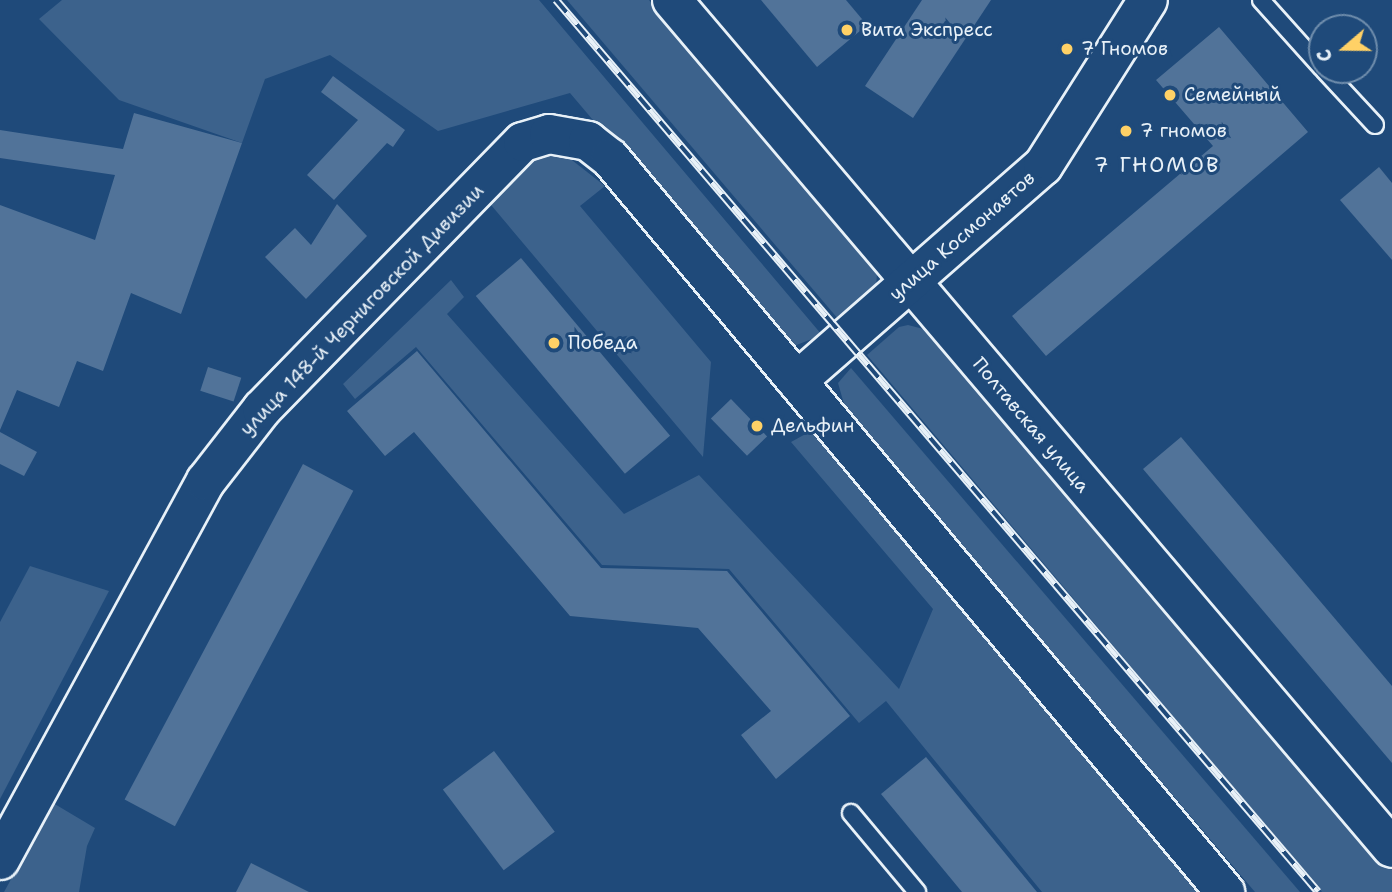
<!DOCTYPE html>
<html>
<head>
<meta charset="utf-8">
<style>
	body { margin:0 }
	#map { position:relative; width:1392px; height:892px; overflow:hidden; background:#1f4a7a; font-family:"Shantell Sans",sans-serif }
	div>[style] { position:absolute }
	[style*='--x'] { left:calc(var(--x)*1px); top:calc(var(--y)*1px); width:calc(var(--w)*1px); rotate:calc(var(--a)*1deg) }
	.green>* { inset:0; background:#3c628c }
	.building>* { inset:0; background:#517399; transform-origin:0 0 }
	.roads { filter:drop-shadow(2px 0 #e8f1f8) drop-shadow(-2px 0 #e8f1f8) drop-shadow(0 2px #e8f1f8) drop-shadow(0 -2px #e8f1f8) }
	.lane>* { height:16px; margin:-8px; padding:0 8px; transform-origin:8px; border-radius:8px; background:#1f4a7a }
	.secondary>* { height:38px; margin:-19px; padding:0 19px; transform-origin:19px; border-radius:19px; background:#1f4a7a }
	.rail>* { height:8px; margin-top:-4px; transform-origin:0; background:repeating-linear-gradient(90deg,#1f4a7a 0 16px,#e8f1f8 0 32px); box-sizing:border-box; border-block:2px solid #e8f1f8 }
	.dots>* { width:19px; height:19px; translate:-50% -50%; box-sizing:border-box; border:4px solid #1f4a7a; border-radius:50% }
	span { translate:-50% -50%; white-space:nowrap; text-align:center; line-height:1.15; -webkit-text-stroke:6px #1f4a7a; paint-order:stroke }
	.poi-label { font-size:19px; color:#e8f1f8 }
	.left { translate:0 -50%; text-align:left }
	.street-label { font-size:19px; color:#e8f1f8 }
	.neighbourhood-label { font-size:21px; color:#e8f1f8; letter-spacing:2px }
	.north { position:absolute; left:1308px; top:14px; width:70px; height:70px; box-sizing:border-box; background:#1f4a7a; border:2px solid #6f8dac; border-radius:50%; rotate:250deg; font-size:19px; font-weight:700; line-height:28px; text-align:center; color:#e8f1f8 }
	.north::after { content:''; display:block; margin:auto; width:24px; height:32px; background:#ffd166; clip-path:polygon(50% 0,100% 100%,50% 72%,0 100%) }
</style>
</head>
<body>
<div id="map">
	<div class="green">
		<i style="clip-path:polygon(62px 0,539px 0,822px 335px,794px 346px,777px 337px,570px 93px,438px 131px,330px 55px,265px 79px,242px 143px,119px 100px,39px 19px)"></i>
		<i style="clip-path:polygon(567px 0,649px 0,870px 262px,877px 274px,876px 287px,839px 320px)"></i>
		<i style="clip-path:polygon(554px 154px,568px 157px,605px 186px,580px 206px,711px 362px,703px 457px,486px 199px,523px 166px,536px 158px)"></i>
		<i style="clip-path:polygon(451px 280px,464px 297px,447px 314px,624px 514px,699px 475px,899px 689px,933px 609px,791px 442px,811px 431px,1197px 892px,1042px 892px,886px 701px,859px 723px,729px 569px,602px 565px,416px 347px,355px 399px,343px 384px)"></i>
		<i style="clip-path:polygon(908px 325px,935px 332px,963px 362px,1392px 869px,1392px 892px,1322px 892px,867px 355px,899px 327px)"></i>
		<i style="clip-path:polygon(851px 368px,1300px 892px,1255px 892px,846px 411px,838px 383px)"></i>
		<i style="clip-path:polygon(30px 566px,109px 591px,0 799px,0 622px)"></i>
		<i style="clip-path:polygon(53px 803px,95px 828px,87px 846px,79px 892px,4px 892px)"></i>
	</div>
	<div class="building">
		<i style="clip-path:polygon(761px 0,846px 0,867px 25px,817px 67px)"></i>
		<i style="clip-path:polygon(922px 0,991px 0,913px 118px,865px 86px)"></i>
		<i style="clip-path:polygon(1219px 27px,1308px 132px,1046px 356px,1012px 316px,1213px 146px,1156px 80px)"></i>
		<i style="clip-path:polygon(333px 76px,405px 130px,393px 147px,387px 143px,334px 200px,307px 175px,358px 120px,321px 92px)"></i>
		<i style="clip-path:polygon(134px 113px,242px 143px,181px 314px,131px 293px,103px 371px,77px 361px,59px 407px,17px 390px,0 430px,0 205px,95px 240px,115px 175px,0 158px,0 130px,123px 149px)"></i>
		<i style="clip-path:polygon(1379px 167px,1392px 183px,1392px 260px,1340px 200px)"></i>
		<i style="clip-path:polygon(337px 204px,367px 236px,306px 299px,265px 257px,295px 228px,311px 245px)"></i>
		<i style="left:521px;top:258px;width:232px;height:59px;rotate:50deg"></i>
		<i style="clip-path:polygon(417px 351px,601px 568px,727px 571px,850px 716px,776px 779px,741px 735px,771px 711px,698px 628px,570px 616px,414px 432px,385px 456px,347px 411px)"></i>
		<i style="left:208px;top:367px;width:35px;height:25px;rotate:18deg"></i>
		<i style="left:731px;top:399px;width:52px;height:28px;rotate:46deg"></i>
		<i style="clip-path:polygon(0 432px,37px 452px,24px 476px,0 464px)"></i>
		<i style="clip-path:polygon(1181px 437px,1392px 686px,1392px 763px,1143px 469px)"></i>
		<i style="left:303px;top:464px;width:57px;height:380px;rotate:28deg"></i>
		<i style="left:494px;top:751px;width:101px;height:64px;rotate:53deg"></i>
		<i style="clip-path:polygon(926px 757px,1037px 892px,962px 892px,881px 794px)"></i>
		<i style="clip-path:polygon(251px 863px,309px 892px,236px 892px)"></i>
	</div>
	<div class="roads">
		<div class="lane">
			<i style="--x:1261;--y:0;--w:91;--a:48.1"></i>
			<i style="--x:1324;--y:70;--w:75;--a:47.2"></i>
			<i style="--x:851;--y:813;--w:103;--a:50.1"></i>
		</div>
		<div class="secondary">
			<i style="--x:672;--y:0;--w:1112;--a:49.67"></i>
			<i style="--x:797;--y:381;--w:327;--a:-41.2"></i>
			<i style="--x:1043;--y:166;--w:196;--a:-57.7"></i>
			<i style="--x:0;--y:860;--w:431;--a:-61.5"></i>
			<i style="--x:206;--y:481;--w:91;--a:-52.1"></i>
			<i style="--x:262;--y:409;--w:373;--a:-45.7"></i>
			<i style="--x:523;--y:142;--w:27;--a:-17"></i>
			<i style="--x:549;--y:134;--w:40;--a:10"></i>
			<i style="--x:588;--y:141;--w:28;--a:38"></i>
			<i style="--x:610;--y:158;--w:958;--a:50.04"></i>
		</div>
	</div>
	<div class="rail">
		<i style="--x:556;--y:0;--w:1173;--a:49.49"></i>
	</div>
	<div class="dots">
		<i style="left:847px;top:30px;background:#ffd166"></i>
		<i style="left:1067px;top:49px;background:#ffd166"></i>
		<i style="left:1170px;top:95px;background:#ffd166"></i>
		<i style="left:1126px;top:131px;background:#ffd166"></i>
		<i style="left:554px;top:343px;background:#ffd166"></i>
		<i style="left:757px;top:426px;background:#ffd166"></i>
	</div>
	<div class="poi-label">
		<span class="left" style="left:861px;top:30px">Вита Экспресс</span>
		<span class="left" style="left:1081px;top:49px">7 Гномов</span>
		<span class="left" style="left:1184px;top:95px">Семейный</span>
		<span class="left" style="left:1140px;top:131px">7 гномов</span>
		<span class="left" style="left:568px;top:343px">Победа</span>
		<span class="left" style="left:771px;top:426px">Дельфин</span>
	</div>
	<div class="street-label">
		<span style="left:962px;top:236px;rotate:-41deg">улица Космонавтов</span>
		<span style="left:362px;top:310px;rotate:-46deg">улица 148-й Черниговской Дивизии</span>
		<span style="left:1031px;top:425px;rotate:50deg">Полтавская улица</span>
	</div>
	<div class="neighbourhood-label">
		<span style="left:1157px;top:165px">7 ГНОМОВ</span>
	</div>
	<div class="north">С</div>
</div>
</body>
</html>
